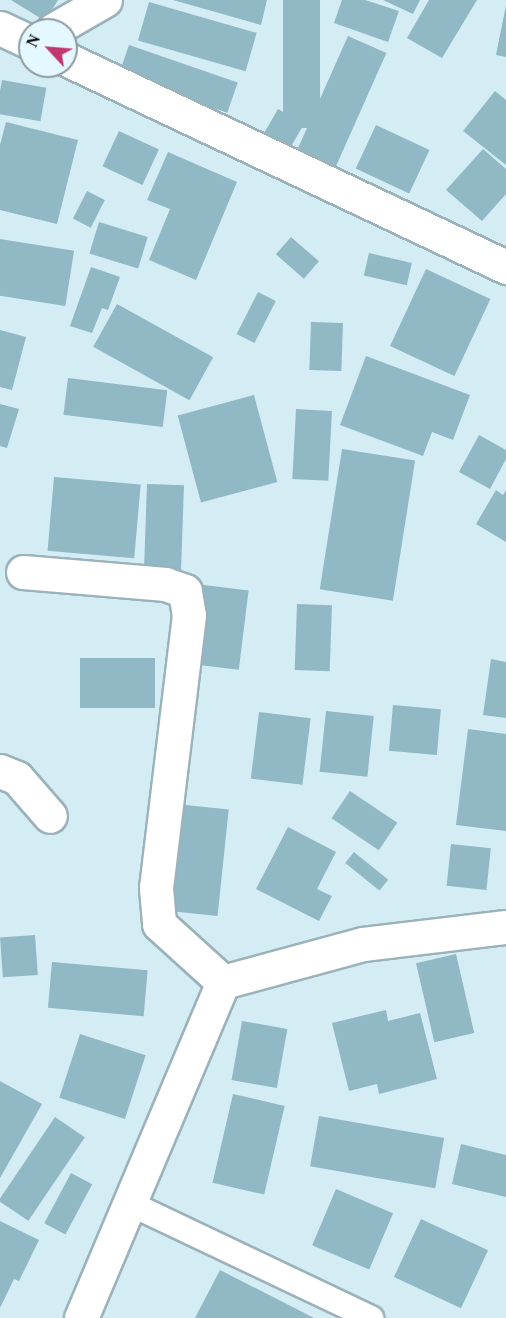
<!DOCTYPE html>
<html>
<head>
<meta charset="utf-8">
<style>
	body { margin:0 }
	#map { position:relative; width:506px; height:1318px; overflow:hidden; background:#d4ecf4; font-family:"Times New Roman",serif }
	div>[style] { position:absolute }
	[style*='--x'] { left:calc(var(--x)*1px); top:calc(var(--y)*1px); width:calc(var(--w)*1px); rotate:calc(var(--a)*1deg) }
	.building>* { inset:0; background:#90b8c5; transform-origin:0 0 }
	.roads { filter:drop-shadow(2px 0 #9bb2ba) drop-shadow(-2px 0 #9bb2ba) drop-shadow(0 2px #9bb2ba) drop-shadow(0 -2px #9bb2ba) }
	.lane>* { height:24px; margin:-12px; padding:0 12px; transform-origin:12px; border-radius:12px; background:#fff }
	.street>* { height:33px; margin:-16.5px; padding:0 16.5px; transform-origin:16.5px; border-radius:16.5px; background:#fff }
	span { translate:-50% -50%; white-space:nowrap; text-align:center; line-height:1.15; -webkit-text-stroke:5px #e5f8ff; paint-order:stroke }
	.north { position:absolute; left:18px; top:18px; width:60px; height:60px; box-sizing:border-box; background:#e5f8ff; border:2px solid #8c9a9f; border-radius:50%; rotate:296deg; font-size:16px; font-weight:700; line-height:24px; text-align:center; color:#060d10 }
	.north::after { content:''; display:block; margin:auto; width:21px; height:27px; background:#c2376d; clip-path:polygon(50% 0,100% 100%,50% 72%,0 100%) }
</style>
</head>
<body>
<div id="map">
	<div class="building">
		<i style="clip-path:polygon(11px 0,58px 0,45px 21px)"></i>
		<i style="clip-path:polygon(173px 0,267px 0,261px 25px)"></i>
		<i style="left:283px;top:0;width:37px;height:128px"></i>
		<i style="clip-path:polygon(342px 0,365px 0,399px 11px,388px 42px,334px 23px)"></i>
		<i style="clip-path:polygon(383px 0,420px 0,413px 14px)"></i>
		<i style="clip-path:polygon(429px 0,477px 0,442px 58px,407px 38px)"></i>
		<i style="left:149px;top:2px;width:112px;height:40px;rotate:16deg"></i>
		<i style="clip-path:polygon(506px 5px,506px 57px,496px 55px)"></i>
		<i style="left:348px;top:36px;width:42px;height:132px;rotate:24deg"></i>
		<i style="left:129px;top:45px;width:115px;height:32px;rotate:19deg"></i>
		<i style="left:2px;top:80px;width:45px;height:34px;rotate:10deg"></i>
		<i style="clip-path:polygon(495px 91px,506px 100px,506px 165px,463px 131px)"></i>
		<i style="left:278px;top:109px;width:30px;height:30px;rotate:30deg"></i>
		<i style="clip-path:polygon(6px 122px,78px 140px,57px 224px,0 210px,0 145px)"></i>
		<i style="left:376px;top:125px;width:59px;height:48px;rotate:25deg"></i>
		<i style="left:119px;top:131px;width:44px;height:39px;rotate:25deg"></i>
		<i style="clip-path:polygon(483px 149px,506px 169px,506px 194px,482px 221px,446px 190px)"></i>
		<i style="clip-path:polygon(168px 152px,237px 182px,196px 280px,149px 260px,170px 209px,147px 200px)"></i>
		<i style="left:87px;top:191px;width:20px;height:31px;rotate:27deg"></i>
		<i style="left:99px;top:222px;width:51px;height:33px;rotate:17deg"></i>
		<i style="left:291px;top:237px;width:37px;height:23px;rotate:41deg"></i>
		<i style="left:0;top:239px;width:75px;height:56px;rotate:9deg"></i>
		<i style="left:369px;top:253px;width:44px;height:23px;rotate:13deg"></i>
		<i style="clip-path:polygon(91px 267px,120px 277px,108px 310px,102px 308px,92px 333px,70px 326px)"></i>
		<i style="left:426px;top:269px;width:71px;height:85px;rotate:25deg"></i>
		<i style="left:258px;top:292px;width:20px;height:47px;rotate:27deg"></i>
		<i style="left:117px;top:304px;width:110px;height:49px;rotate:29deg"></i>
		<i style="left:311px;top:322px;width:32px;height:48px;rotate:2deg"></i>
		<i style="clip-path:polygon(0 330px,26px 337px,12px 390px,0 387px)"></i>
		<i style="clip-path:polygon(366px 356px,470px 395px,453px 440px,432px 432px,423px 456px,340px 425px)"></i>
		<i style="left:68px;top:378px;width:100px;height:37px;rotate:7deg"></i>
		<i style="left:254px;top:395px;width:90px;height:79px;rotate:75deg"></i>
		<i style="clip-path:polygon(0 404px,19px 409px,7px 448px,0 446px)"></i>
		<i style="left:296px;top:409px;width:36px;height:70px;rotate:3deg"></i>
		<i style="clip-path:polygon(479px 435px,506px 450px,506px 459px,490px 489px,459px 472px)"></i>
		<i style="left:342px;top:449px;width:74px;height:142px;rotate:9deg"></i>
		<i style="left:54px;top:477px;width:87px;height:74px;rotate:5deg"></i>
		<i style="left:147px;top:484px;width:37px;height:85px;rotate:2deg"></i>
		<i style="clip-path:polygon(496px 490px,503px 495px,506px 490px,506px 542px,476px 524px)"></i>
		<i style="left:188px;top:583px;width:61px;height:80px;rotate:7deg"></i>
		<i style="left:297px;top:604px;width:35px;height:66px;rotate:2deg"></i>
		<i style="left:80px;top:658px;width:75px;height:50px"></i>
		<i style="clip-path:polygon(491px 659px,506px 662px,506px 718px,483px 715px)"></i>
		<i style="left:393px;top:705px;width:48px;height:46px;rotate:5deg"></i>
		<i style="left:326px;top:711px;width:48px;height:61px;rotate:6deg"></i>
		<i style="left:259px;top:712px;width:52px;height:67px;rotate:7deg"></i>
		<i style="clip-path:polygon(468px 729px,506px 734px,506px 831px,456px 825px)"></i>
		<i style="left:350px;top:791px;width:57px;height:33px;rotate:34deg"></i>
		<i style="left:176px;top:804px;width:53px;height:107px;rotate:6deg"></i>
		<i style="clip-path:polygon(288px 827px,336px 852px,317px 889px,332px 896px,319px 921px,256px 889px)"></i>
		<i style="left:451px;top:844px;width:40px;height:42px;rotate:6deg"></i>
		<i style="left:354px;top:852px;width:44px;height:14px;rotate:39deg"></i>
		<i style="left:35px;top:935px;width:40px;height:35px;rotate:86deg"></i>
		<i style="left:456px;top:954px;width:81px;height:41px;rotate:77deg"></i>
		<i style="left:52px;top:962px;width:96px;height:46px;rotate:5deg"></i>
		<i style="clip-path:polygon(386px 1010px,388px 1021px,420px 1013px,437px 1079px,379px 1094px,377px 1084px,349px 1091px,332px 1023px)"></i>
		<i style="left:242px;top:1021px;width:46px;height:60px;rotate:10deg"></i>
		<i style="left:80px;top:1034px;width:69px;height:67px;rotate:18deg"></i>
		<i style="clip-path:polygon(0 1081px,42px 1104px,0 1178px)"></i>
		<i style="left:233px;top:1094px;width:53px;height:91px;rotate:13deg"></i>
		<i style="left:319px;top:1116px;width:127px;height:51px;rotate:10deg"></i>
		<i style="left:55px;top:1117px;width:36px;height:101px;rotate:34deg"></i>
		<i style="clip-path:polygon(461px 1144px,506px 1155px,506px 1197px,452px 1184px)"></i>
		<i style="left:71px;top:1173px;width:24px;height:57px;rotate:28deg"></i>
		<i style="left:336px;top:1189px;width:62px;height:61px;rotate:23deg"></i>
		<i style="left:421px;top:1219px;width:74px;height:64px;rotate:25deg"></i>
		<i style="clip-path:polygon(0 1221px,39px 1240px,19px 1281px,14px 1279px,0 1308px)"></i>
		<i style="clip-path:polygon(220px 1270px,314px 1318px,195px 1318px)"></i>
	</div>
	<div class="roads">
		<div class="lane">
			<i style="--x:131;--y:1204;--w:266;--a:25.4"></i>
		</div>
		<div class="street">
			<i style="--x:0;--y:28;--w:33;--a:25"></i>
			<i style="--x:53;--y:30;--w:60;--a:-30"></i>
			<i style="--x:66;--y:59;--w:487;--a:25.3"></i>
			<i style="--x:23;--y:572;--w:143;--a:4.8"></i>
			<i style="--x:165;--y:584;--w:21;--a:19"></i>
			<i style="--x:185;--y:591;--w:24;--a:81"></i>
			<i style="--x:189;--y:615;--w:275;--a:96.9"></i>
			<i style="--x:156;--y:888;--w:36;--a:85"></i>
			<i style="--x:159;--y:924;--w:86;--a:42.2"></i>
			<i style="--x:0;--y:771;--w:18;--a:22"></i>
			<i style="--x:17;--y:778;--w:50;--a:49"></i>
			<i style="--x:81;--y:1318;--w:365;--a:-67.1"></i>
			<i style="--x:223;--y:982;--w:145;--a:-15.2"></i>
			<i style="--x:363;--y:944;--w:144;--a:-6.8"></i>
		</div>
	</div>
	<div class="north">N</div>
</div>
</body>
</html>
